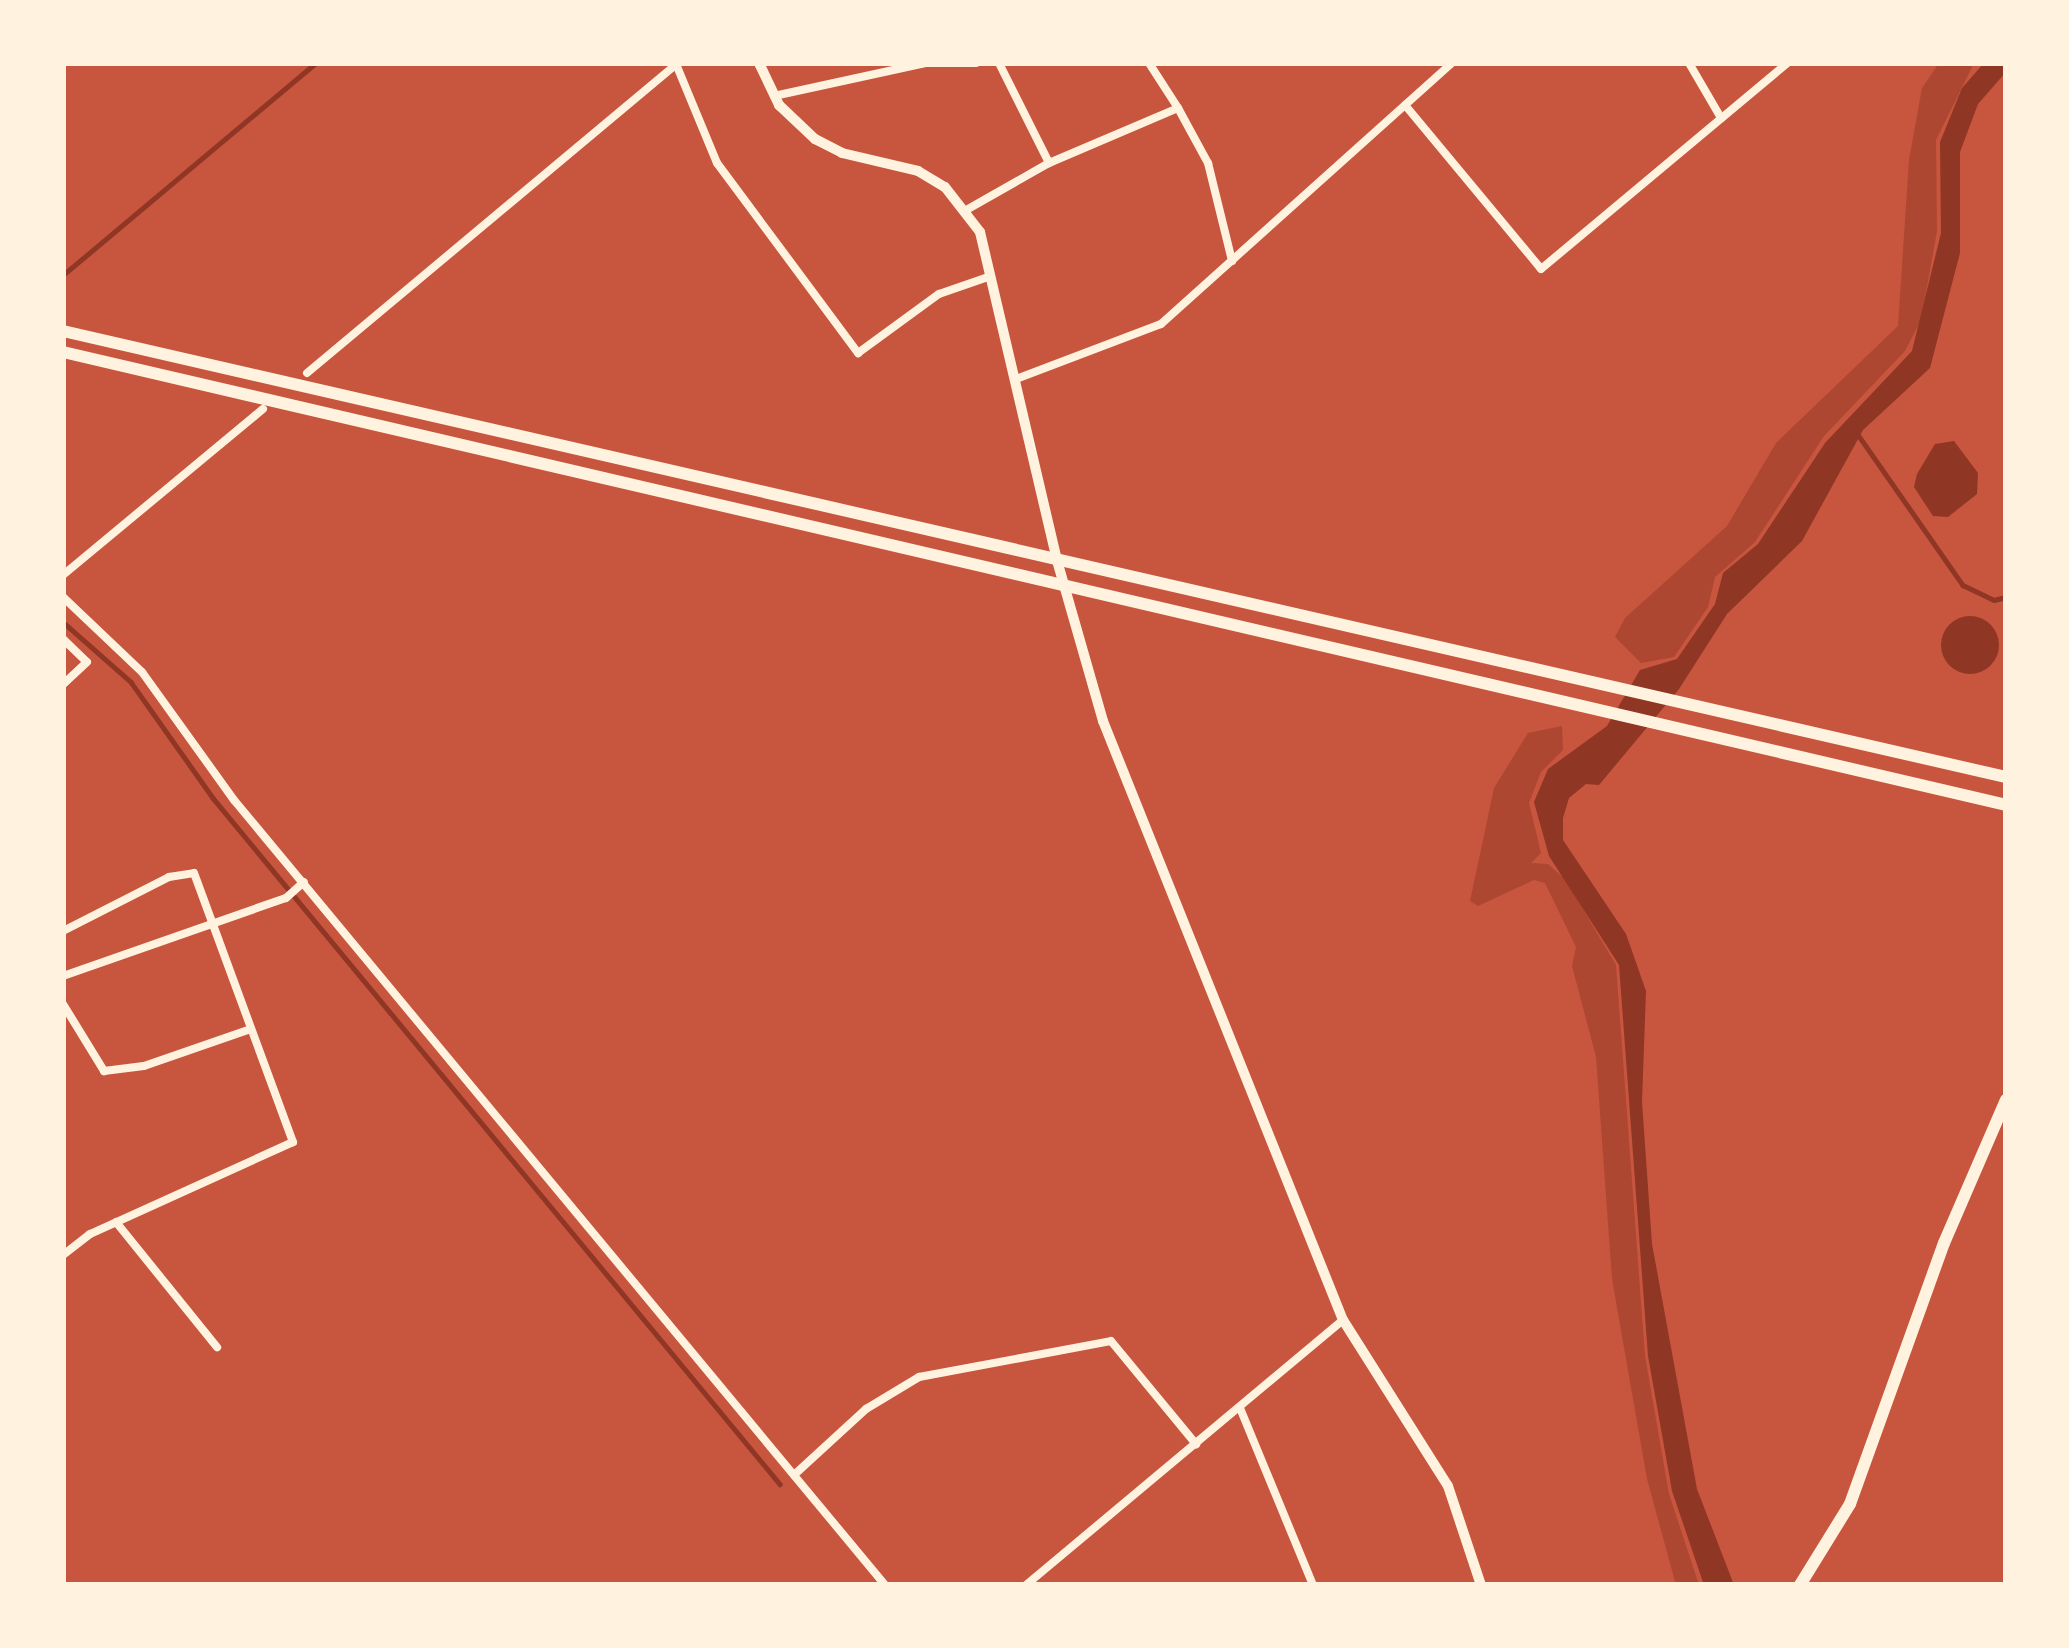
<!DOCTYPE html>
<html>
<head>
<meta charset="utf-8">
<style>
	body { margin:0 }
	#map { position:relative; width:2069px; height:1648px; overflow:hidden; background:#c8553d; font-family:Mulish,sans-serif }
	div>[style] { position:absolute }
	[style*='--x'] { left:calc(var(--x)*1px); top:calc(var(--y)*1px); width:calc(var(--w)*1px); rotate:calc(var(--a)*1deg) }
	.green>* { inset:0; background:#ae4732 }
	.water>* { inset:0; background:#8f3625 }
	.round { border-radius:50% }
	.stream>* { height:4.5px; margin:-2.25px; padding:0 2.25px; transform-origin:2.25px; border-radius:2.25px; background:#8f3625 }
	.minor>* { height:8px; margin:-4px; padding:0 4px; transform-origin:4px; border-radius:4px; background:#fff3e0 }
	.secondary>* { height:10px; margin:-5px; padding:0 5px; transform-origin:5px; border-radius:5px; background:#fff3e0 }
	.primary>* { height:12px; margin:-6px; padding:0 6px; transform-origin:6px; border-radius:6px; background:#fff3e0 }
	.trunk>* { height:12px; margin:-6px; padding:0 6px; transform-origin:6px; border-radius:6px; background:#fff3e0 }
	span { translate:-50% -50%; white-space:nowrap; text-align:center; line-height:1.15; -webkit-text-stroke:9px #fff3e0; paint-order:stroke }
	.frame { position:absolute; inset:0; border:66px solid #fff3e0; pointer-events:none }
</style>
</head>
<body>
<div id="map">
	<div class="green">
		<i style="clip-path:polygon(1939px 63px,1974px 63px,1936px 140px,1937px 231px,1921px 320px,1905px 351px,1824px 436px,1755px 542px,1715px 577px,1708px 607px,1674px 657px,1641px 663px,1615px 637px,1625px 618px,1727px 526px,1776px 443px,1898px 326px,1909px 160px,1922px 88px)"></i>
		<i style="clip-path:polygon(1562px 726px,1563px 750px,1541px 772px,1529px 803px,1541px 853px,1531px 863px,1548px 864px,1565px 879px,1616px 965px,1645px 1356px,1669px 1494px,1699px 1585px,1676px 1585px,1647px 1479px,1612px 1279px,1596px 1057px,1572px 966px,1576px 947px,1545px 883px,1534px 880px,1478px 906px,1470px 901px,1494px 788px,1528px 733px)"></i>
	</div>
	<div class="water">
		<i style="clip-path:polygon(1984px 63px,2006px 63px,2006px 72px,1978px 104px,1960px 152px,1960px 253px,1930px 368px,1863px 430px,1802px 541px,1727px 614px,1679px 689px,1599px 785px,1586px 784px,1569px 798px,1563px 818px,1563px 840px,1626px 934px,1646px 991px,1642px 1102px,1652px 1244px,1697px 1489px,1734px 1585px,1704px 1585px,1672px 1491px,1648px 1356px,1619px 965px,1549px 856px,1534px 802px,1548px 769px,1607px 726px,1640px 670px,1677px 659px,1715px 604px,1723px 573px,1758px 544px,1825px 443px,1912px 351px,1941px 233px,1940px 142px,1962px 88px)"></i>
		<i style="clip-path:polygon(1954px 441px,1978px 473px,1977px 494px,1948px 517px,1933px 516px,1914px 487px,1917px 474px,1935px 444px)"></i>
		<i class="round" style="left:1941px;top:616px;width:58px;height:58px"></i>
	</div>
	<div class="stream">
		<i style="--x:63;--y:275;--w:330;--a:-40"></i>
		<i style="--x:1859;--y:436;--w:182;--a:55.1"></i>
		<i style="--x:1963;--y:585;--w:34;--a:26"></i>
		<i style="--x:1994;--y:600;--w:12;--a:-14"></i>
		<i style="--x:63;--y:622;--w:91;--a:41.4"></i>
		<i style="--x:131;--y:682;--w:142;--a:54.7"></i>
		<i style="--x:213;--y:798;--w:890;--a:50.43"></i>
	</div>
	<div class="minor">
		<i style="--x:926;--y:63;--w:50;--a:0"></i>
		<i style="--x:999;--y:63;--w:112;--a:63.4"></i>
		<i style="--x:1149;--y:63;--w:54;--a:57.2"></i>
		<i style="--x:1689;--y:63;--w:64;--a:59.8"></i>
		<i style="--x:676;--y:64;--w:107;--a:67.5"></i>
		<i style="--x:717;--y:163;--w:237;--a:53.4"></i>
		<i style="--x:858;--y:353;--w:100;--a:-36.1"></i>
		<i style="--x:939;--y:294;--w:55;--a:-19.1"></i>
		<i style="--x:774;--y:96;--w:155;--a:-12.3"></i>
		<i style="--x:1405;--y:105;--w:213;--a:50.3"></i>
		<i style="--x:1541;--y:269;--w:321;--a:-39.9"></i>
		<i style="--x:968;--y:209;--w:93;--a:-29.6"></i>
		<i style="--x:1049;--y:163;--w:140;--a:-23.1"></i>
		<i style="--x:1178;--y:108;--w:63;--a:61.4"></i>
		<i style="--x:1208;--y:163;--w:101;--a:76.2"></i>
		<i style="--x:307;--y:373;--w:481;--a:-39.9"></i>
		<i style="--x:1016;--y:379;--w:155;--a:-20.8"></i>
		<i style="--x:1161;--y:324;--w:391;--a:-41.9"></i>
		<i style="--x:63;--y:575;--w:260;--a:-39.7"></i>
		<i style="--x:63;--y:597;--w:109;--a:43.5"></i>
		<i style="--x:142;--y:672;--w:158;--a:54.3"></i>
		<i style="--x:234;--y:800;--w:1020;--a:50.33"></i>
		<i style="--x:63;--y:639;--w:33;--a:44"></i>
		<i style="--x:87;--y:662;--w:33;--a:137"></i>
		<i style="--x:63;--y:931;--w:119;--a:-27"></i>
		<i style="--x:169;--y:877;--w:25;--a:-9"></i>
		<i style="--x:194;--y:873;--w:287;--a:69.8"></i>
		<i style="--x:293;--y:1142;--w:223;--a:155.6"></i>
		<i style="--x:90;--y:1234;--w:34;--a:142"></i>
		<i style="--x:63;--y:976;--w:236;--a:-19.3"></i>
		<i style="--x:286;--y:898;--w:24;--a:-42"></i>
		<i style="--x:63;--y:1004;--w:79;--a:58.5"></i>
		<i style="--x:104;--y:1071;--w:40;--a:-7.1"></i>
		<i style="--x:144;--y:1066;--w:110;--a:-19.1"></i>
		<i style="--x:116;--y:1222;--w:161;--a:51.1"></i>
		<i style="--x:1240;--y:1408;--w:191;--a:67.6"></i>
		<i style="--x:794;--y:1475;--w:98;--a:-42.5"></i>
		<i style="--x:866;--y:1409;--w:62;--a:-31.1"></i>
		<i style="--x:919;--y:1377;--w:195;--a:-10.6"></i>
		<i style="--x:1111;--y:1341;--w:134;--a:50.5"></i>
		<i style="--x:1026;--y:1585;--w:413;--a:-39.9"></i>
	</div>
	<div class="secondary">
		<i style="--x:759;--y:63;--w:47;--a:64.5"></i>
		<i style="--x:779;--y:105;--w:50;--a:43.4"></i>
		<i style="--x:815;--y:139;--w:30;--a:27"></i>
		<i style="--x:842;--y:153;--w:78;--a:13.3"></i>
		<i style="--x:918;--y:171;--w:31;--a:31"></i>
		<i style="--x:945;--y:187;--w:57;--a:52.1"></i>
		<i style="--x:980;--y:232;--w:334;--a:76.8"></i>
		<i style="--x:1056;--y:557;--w:171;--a:74"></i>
		<i style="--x:1103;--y:721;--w:645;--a:68.17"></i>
		<i style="--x:1343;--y:1320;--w:196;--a:57.7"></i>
		<i style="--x:1448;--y:1486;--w:104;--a:71.6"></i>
	</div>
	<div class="primary">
		<i style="--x:1800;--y:1585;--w:95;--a:-58.3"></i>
		<i style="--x:1850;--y:1504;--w:277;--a:-70.2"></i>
		<i style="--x:1944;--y:1243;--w:156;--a:-66.6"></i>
	</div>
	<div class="trunk">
		<i style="--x:63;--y:331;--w:1994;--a:12.93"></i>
		<i style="--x:63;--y:352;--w:1995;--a:13.12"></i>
	</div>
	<div class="frame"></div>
</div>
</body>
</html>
